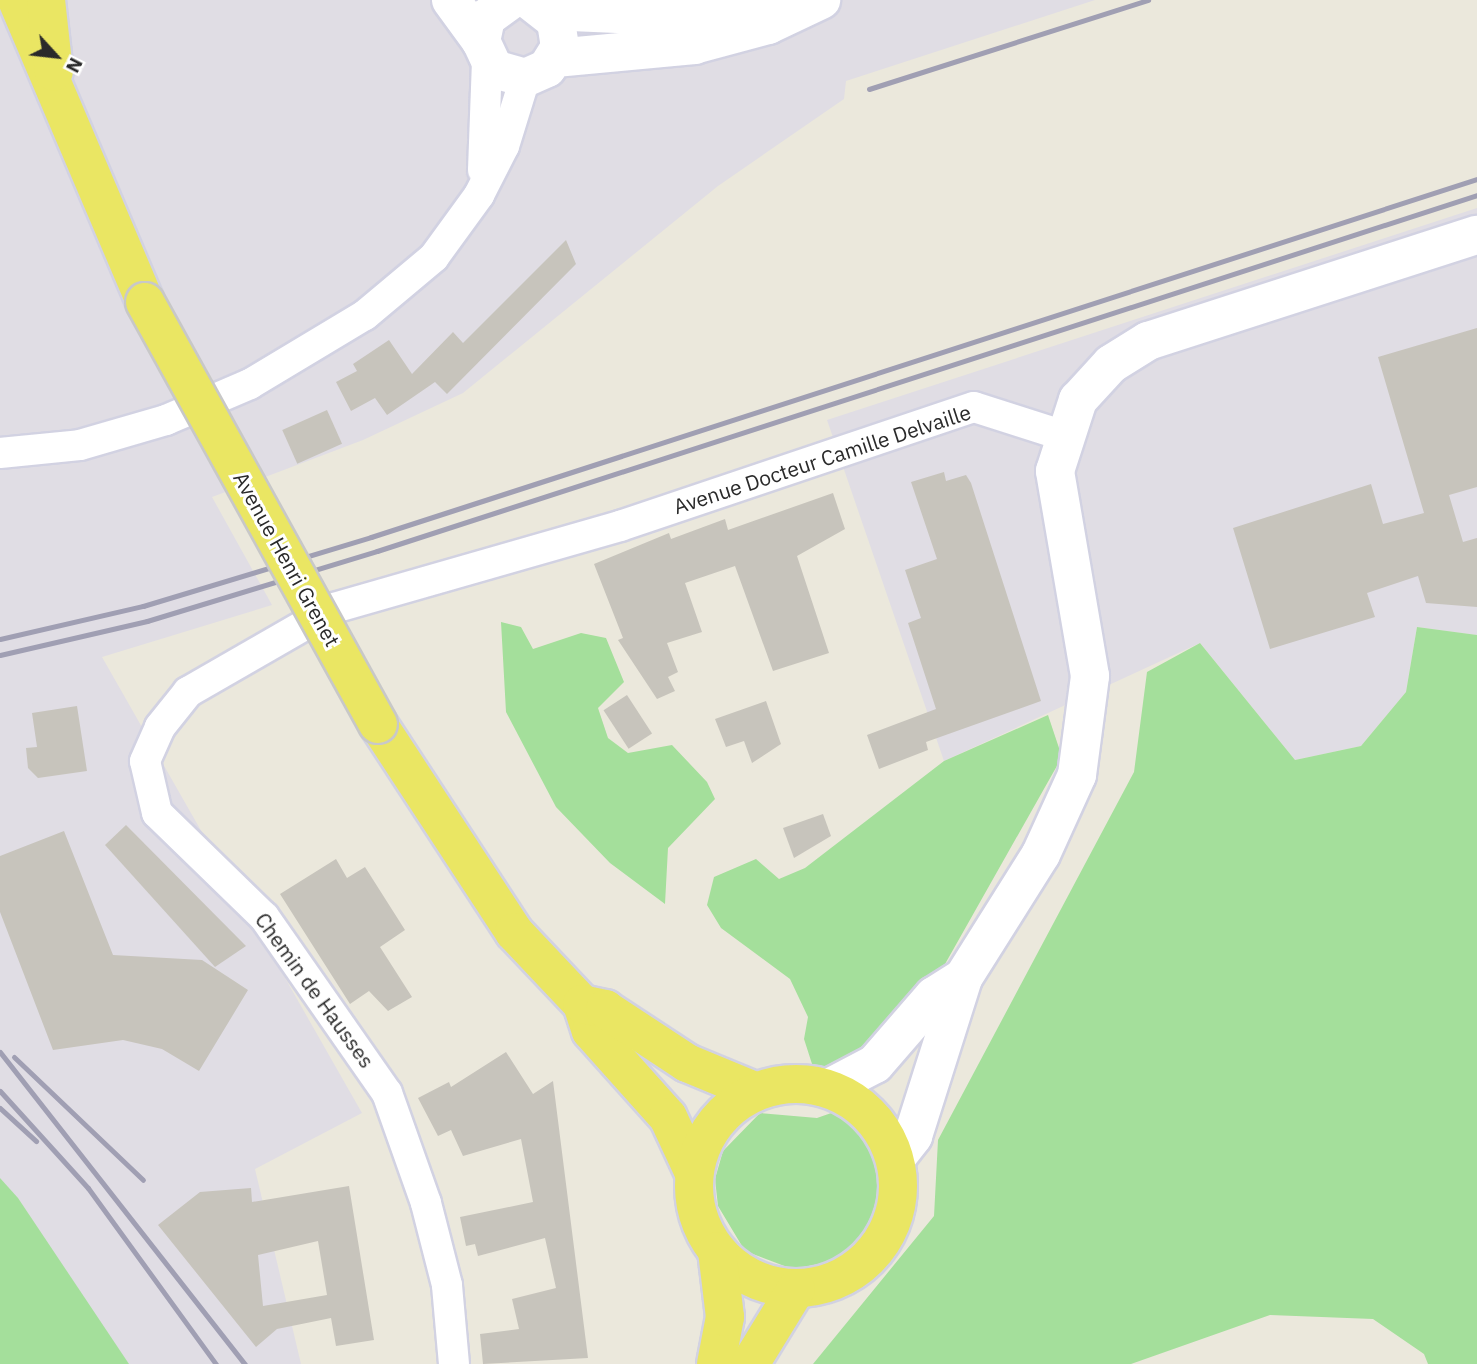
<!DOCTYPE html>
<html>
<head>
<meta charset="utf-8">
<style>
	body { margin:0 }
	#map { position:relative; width:1477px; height:1364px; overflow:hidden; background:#ebe8dc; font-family:"IBM Plex Sans",sans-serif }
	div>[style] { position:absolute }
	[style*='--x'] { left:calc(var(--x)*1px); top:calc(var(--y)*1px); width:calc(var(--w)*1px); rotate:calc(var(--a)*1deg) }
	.industrial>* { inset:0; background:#e0dde4 }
	.green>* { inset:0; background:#a4df9b }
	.building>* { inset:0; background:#c7c4bc; transform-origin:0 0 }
	.roads { filter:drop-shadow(2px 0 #d2d2e2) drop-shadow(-2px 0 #d2d2e2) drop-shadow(0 2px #d2d2e2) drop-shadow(0 -2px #d2d2e2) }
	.street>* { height:30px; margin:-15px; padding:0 15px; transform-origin:15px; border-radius:15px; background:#fff }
	.secondary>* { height:38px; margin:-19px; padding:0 19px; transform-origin:19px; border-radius:19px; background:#fff }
	.primary>* { height:38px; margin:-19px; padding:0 19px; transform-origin:19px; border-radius:19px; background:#eae663 }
	.primary>.ring { margin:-19px; padding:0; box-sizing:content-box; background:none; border:38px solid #eae663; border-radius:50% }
	.rail>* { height:5px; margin:-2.5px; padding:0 2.5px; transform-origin:2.5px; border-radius:2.5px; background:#a09fb3 }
	.bridges { filter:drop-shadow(2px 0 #c8c8c8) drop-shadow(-2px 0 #c8c8c8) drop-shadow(0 2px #c8c8c8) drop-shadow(0 -2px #c8c8c8) }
	.primary-bridge>* { height:38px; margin:-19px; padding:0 19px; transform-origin:19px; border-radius:19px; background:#eae663 }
	span { translate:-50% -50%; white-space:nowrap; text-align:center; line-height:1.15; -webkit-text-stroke:6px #fff; paint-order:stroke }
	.street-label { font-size:21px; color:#2a2a2a }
	.north { position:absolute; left:21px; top:21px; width:70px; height:70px; -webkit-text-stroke:5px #fff; paint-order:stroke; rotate:117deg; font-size:19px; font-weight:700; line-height:28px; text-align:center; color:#2a2a2a }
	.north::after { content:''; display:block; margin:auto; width:24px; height:32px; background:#2a2a2a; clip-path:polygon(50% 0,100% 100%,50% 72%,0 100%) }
</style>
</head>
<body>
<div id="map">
	<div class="industrial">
		<i style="clip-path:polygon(0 0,1095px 0,846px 81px,844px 99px,718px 186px,463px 393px,363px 440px,212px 497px,272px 605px,102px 657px,362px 1113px,255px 1169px,301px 1364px,77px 1364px,0 1229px)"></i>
		<i style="clip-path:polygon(1477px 208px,1477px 635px,1417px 627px,1406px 692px,1361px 746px,1295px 760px,1200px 643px,944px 761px,827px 420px)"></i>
	</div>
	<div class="green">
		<i style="clip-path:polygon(501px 622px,521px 627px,533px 649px,581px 633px,606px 638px,624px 682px,598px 708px,608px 738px,628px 753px,672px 745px,707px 782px,715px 799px,668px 848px,665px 904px,610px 863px,556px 807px,506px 712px)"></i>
		<i style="clip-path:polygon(1417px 627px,1477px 635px,1477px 1364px,1428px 1364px,1424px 1354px,1373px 1319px,1270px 1315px,1131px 1364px,813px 1364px,934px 1216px,938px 1140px,1134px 772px,1147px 672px,1200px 643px,1295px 760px,1361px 746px,1406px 692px)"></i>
		<i style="clip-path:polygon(1048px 715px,1062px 757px,936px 980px,876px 1049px,831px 1071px,813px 1067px,804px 1039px,808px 1017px,790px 979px,721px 928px,707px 905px,714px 877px,756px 859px,779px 879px,805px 868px,944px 761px)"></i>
		<i style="clip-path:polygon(837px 1111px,863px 1131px,877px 1155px,883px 1182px,868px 1233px,848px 1254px,822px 1267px,795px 1270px,745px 1251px,718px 1206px,715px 1179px,723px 1151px,760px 1113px,817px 1118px)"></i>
		<i style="clip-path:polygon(0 1178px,18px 1198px,129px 1364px,0 1364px)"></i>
	</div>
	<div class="building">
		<i style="clip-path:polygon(566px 240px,576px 264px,447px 394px,435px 382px,387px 415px,375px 398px,351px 411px,336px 382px,357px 371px,353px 364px,389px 340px,412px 374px,453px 332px,463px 343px)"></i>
		<i style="clip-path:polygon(1477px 328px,1477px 487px,1449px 495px,1463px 542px,1477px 538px,1477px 607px,1426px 603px,1418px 576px,1367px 593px,1375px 617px,1270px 649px,1233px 528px,1371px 484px,1383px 524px,1424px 513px,1378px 357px)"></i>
		<i style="left:327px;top:410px;width:37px;height:49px;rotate:66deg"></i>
		<i style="clip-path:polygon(944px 472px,946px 481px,966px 475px,971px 483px,1041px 701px,926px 742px,928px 750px,879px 769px,867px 735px,936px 709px,908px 623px,921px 618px,905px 570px,937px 559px,911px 482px)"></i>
		<i style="clip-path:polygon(833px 493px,845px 529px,797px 556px,829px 653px,773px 671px,735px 566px,685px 583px,702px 632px,667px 643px,678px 672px,668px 677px,675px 691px,657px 699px,618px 640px,623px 638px,594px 564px,669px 533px,671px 539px,725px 519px,728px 530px)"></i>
		<i style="left:627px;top:695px;width:46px;height:28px;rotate:57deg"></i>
		<i style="clip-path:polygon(766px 701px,781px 744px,752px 763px,744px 741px,726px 747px,715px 719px)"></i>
		<i style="clip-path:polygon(77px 706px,87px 771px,38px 778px,28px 768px,26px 748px,37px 747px,32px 713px)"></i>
		<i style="clip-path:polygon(823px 814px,831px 836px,794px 858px,783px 828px)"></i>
		<i style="clip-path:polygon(126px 825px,246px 946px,215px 967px,105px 845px)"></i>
		<i style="clip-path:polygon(64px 831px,113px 955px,202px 960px,248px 990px,199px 1071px,162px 1049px,123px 1040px,53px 1050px,0 912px,0 856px)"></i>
		<i style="clip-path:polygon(336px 859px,347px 878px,365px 867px,405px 930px,380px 947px,412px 997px,388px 1011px,369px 991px,350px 1004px,280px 894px)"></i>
		<i style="clip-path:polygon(506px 1052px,533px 1094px,553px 1081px,588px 1358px,483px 1364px,480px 1334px,519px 1329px,512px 1299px,556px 1288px,545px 1238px,478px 1256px,475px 1244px,466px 1246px,460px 1217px,533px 1202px,521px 1139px,463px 1156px,451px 1130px,438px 1136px,418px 1098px,449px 1082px,451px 1087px)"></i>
		<i style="clip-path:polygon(evenodd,349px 1186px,374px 1340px,336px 1346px,331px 1318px,277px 1329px,256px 1347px,158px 1225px,200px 1192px,251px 1188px,252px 1202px,349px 1186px,318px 1241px,327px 1295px,263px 1306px,258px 1255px,318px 1241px)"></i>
	</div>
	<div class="roads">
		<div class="street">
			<i style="--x:483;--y:170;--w:110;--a:-87.9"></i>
			<i style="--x:0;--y:453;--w:80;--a:-5.7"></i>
			<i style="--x:80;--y:445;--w:90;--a:-16.2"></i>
			<i style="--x:166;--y:420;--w:91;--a:-23.2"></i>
			<i style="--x:250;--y:384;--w:134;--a:-31"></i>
			<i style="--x:365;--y:315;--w:90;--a:-40"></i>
			<i style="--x:434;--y:257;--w:77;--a:-54"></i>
			<i style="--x:479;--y:195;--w:55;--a:-63"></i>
			<i style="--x:504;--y:146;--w:71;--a:-72.8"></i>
			<i style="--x:454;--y:1364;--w:79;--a:-95.1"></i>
			<i style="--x:447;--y:1285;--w:85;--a:-104.4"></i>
			<i style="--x:426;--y:1203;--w:117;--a:-109.5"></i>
			<i style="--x:387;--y:1093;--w:215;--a:-124.9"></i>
			<i style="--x:264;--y:917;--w:149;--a:-135.8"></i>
			<i style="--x:157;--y:813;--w:53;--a:-103"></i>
			<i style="--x:145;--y:761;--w:37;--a:-66"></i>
			<i style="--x:160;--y:727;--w:45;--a:-51.3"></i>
			<i style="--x:188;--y:692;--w:168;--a:-29.9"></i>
			<i style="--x:334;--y:608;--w:298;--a:-16"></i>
			<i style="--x:620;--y:526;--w:373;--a:-18.6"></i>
			<i style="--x:974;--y:407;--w:92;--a:17.7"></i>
		</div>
		<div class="secondary">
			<i style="--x:451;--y:0;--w:51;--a:53.8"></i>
			<i style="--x:511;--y:0;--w:31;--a:144"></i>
			<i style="--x:486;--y:18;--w:24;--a:102"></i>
			<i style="--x:481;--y:41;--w:31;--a:65"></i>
			<i style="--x:494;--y:69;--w:32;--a:16"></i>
			<i style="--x:525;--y:78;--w:24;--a:-24"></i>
			<i style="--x:547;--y:68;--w:25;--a:-58"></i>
			<i style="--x:560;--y:47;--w:26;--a:-99"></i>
			<i style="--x:556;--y:21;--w:34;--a:-142"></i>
			<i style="--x:549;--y:11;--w:114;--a:2.5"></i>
			<i style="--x:663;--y:16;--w:101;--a:-9.1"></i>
			<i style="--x:555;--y:58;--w:140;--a:-5.3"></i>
			<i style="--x:694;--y:45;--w:77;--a:-15.1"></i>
			<i style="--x:768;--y:25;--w:59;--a:-25.3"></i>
			<i style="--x:829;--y:1088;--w:52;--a:-27.6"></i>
			<i style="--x:875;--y:1064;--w:90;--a:-49.1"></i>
			<i style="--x:934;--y:996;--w:34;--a:-32"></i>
			<i style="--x:896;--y:1158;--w:28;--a:-52"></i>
			<i style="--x:913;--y:1136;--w:166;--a:-72.4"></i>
			<i style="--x:963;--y:978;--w:146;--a:-57.8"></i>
			<i style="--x:1041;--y:854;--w:87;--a:-65.5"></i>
			<i style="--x:1077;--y:775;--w:100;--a:-82.5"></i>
			<i style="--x:1090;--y:676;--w:208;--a:-99.7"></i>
			<i style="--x:1055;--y:471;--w:75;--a:-72.1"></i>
			<i style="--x:1078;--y:400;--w:49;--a:-47.5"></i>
			<i style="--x:1111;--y:364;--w:44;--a:-31.9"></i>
			<i style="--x:1148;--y:341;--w:346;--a:-17.9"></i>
		</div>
		<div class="primary">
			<i style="--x:17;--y:0;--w:328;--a:67"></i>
			<i style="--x:46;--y:0;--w:72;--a:83.7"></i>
			<i style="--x:378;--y:724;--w:249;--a:56.8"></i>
			<i style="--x:514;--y:932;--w:99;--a:46.6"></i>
			<i style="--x:582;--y:1004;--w:28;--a:72"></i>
			<i style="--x:591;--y:1031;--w:115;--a:48.2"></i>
			<i style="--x:668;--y:1117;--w:62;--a:65.1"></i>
			<i style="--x:582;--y:1004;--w:24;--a:12"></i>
			<i style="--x:605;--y:1009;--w:98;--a:33.4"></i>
			<i style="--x:687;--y:1063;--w:74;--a:22.4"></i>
			<i class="ring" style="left:694px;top:1084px;width:166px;height:166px"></i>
			<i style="--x:716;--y:1364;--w:48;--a:-79.2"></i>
			<i style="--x:725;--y:1317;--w:66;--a:-96.9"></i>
			<i style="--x:750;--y:1364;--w:88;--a:-58.5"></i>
		</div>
	</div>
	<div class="rail">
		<i style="--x:869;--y:89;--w:293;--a:-17.7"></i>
		<i style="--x:0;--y:639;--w:147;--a:-13"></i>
		<i style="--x:143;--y:606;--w:238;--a:-16.8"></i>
		<i style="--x:371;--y:537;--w:1162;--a:-17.94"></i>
		<i style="--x:0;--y:655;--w:151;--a:-13"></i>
		<i style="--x:147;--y:621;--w:240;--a:-16.9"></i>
		<i style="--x:377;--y:551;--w:1156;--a:-17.93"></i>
		<i style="--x:0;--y:1052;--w:397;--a:51.9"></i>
		<i style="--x:14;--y:1057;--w:178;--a:43.6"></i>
		<i style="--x:0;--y:1091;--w:131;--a:47.8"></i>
		<i style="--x:88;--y:1188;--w:218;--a:54"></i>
		<i style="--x:0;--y:1108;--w:49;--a:42.5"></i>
	</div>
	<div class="bridges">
		<div class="primary-bridge">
			<i style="--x:145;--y:302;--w:482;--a:61.1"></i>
		</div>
	</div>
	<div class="street-label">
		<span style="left:822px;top:459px;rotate:-18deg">Avenue Docteur Camille Delvaille</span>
		<span style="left:287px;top:559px;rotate:61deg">Avenue Henri Grenet</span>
		<span style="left:315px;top:990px;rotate:54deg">Chemin de Hausses</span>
	</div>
	<div class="north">N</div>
</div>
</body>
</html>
